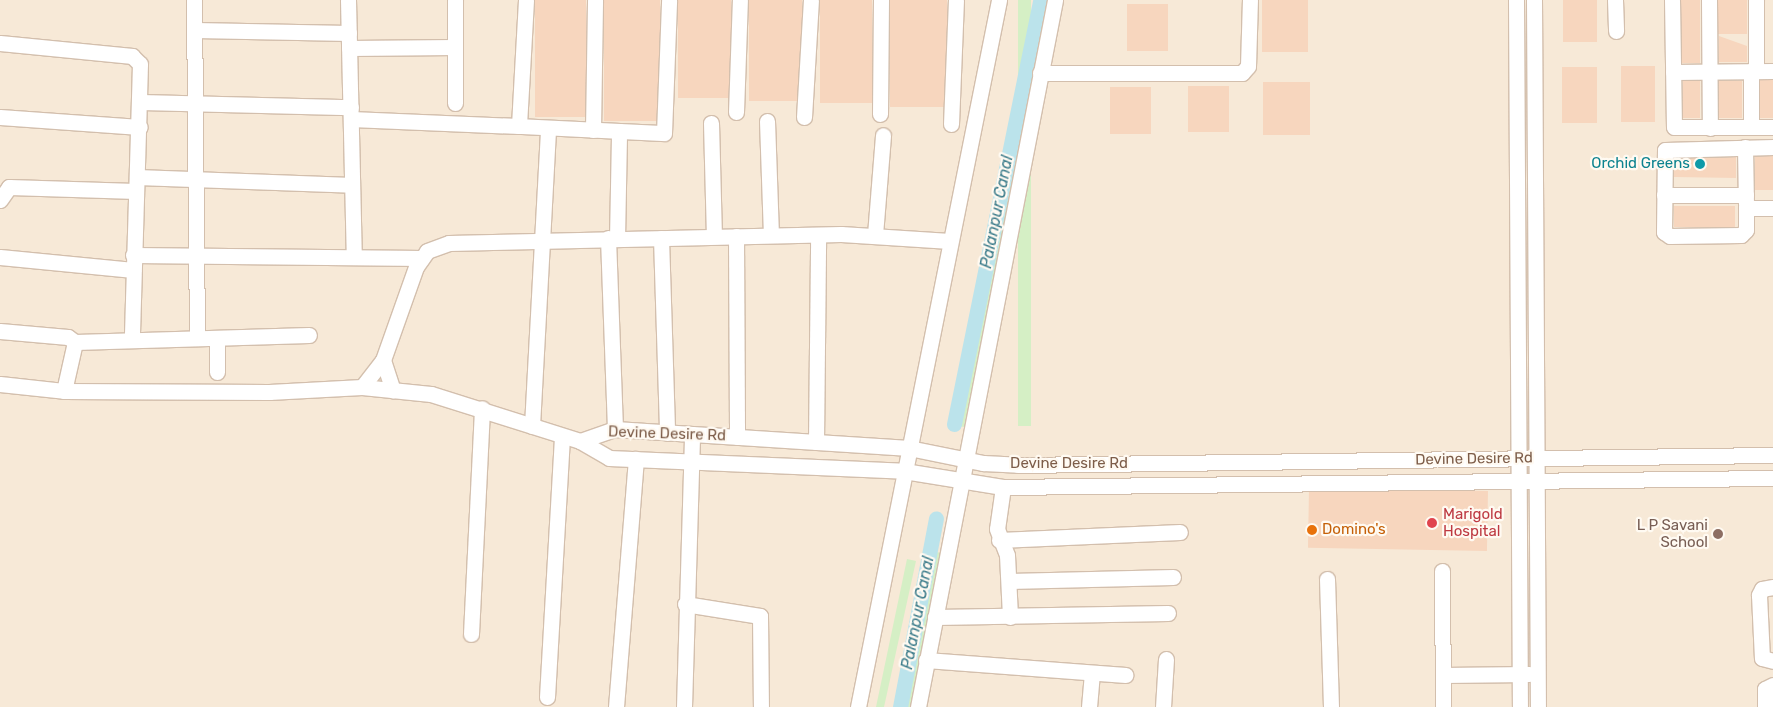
<!DOCTYPE html>
<html>
<head>
<meta charset="utf-8">
<style>
	body { margin:0 }
	#map { position:relative; width:1773px; height:707px; overflow:hidden; background:#fef7e9; font-family:Rubik,sans-serif }
	div>[style] { position:absolute }
	[style*='--x'] { left:calc(var(--x)*1px); top:calc(var(--y)*1px); width:calc(var(--w)*1px); rotate:calc(var(--a)*1deg) }
	.residential>* { inset:0; background:#f7e9d7; transform-origin:0 0 }
	.green>* { inset:0; background:#d5efc5; transform-origin:0 0 }
	.canal>* { height:15px; margin:-7.5px; padding:0 7.5px; transform-origin:7.5px; border-radius:7.5px; background:#bbe3eb }
	.building>* { inset:0; background:#f7d6be; transform-origin:0 0 }
	.roads { filter:drop-shadow(1px 0 #d3bfad) drop-shadow(-1px 0 #d3bfad) drop-shadow(0 1px #d3bfad) drop-shadow(0 -1px #d3bfad) }
	.minor>* { height:15px; margin:-7.5px; padding:0 7.5px; transform-origin:7.5px; border-radius:7.5px; background:#fff }
	.dots>* { width:14px; height:14px; translate:-50% -50%; box-sizing:border-box; border:2px solid #fffaf2; border-radius:50% }
	span { translate:-50% -50%; white-space:nowrap; text-align:center; line-height:1.15; -webkit-text-stroke:4.5px #fffaf2; paint-order:stroke }
	.culture-label { font-size:15px; color:#0d838f }
	.right { translate:-100% -50%; text-align:right }
	.street-label { font-size:15px; color:#7d5d49 }
	.health-label { font-size:15px; color:#be3a42 }
	.left { translate:0 -50%; text-align:left }
	.education-label { font-size:15px; color:#785e54 }
	.food-label { font-size:15px; color:#c56008 }
	.water-label { font-size:16px; color:#3c7c8b; font-style:italic }
</style>
</head>
<body>
<div id="map">
	<div class="residential">
		<i style="left:0;top:0;width:1773px;height:707px"></i>
	</div>
	<div class="green">
		<i style="left:1018px;top:0;width:13px;height:426px"></i>
		<i style="clip-path:polygon(1045px 0,1050px 0,1004px 237px,964px 427px,958px 426px)"></i>
		<i style="clip-path:polygon(936px 552px,942px 553px,913px 707px,904px 707px)"></i>
		<i style="clip-path:polygon(907px 559px,916px 561px,884px 707px,876px 707px)"></i>
	</div>
	<div class="canal">
		<i style="--x:954;--y:424;--w:433;--a:-78.5"></i>
		<i style="--x:900;--y:707;--w:192;--a:-79.2"></i>
	</div>
	<div class="building">
		<i style="left:535px;top:0;width:51px;height:117px"></i>
		<i style="left:604px;top:0;width:56px;height:121px"></i>
		<i style="left:678px;top:0;width:53px;height:98px"></i>
		<i style="left:749px;top:0;width:53px;height:101px"></i>
		<i style="left:820px;top:0;width:52px;height:103px"></i>
		<i style="left:890px;top:0;width:57px;height:107px"></i>
		<i style="left:1262px;top:0;width:46px;height:52px"></i>
		<i style="left:1563px;top:0;width:34px;height:42px"></i>
		<i style="left:1681px;top:0;width:19px;height:63px"></i>
		<i style="left:1718px;top:0;width:29px;height:34px"></i>
		<i style="left:1168px;top:4px;width:47px;height:41px;rotate:90deg"></i>
		<i style="clip-path:polygon(1719px 36px,1747px 46px,1747px 62px,1719px 62px)"></i>
		<i style="left:1621px;top:66px;width:34px;height:56px"></i>
		<i style="left:1562px;top:67px;width:35px;height:56px"></i>
		<i style="left:1760px;top:80px;width:13px;height:38px"></i>
		<i style="left:1683px;top:81px;width:17px;height:37px"></i>
		<i style="left:1719px;top:81px;width:23px;height:37px"></i>
		<i style="left:1263px;top:82px;width:47px;height:53px"></i>
		<i style="left:1188px;top:86px;width:41px;height:46px"></i>
		<i style="left:1110px;top:87px;width:41px;height:47px"></i>
		<i style="left:1773px;top:156px;width:34px;height:18px;rotate:90deg"></i>
		<i style="clip-path:polygon(1736px 157px,1736px 178px,1674px 177px,1674px 159px)"></i>
		<i style="left:1674px;top:206px;width:61px;height:21px"></i>
		<i style="left:1488px;top:491px;width:60px;height:179px;rotate:91deg"></i>
	</div>
	<div class="roads">
		<div class="minor">
			<i style="--x:194;--y:0;--w:338;--a:89.5"></i>
			<i style="--x:348;--y:0;--w:257;--a:88.7"></i>
			<i style="--x:455;--y:0;--w:103;--a:90"></i>
			<i style="--x:526;--y:0;--w:126;--a:93.2"></i>
			<i style="--x:519;--y:126;--w:145;--a:2.8"></i>
			<i style="--x:664;--y:133;--w:133;--a:-87.8"></i>
			<i style="--x:1516;--y:0;--w:707;--a:89.68"></i>
			<i style="--x:1534;--y:0;--w:707;--a:89.68"></i>
			<i style="--x:1615;--y:0;--w:31;--a:88"></i>
			<i style="--x:1672;--y:0;--w:127;--a:89.1"></i>
			<i style="--x:1674;--y:127;--w:99;--a:0"></i>
			<i style="--x:1709;--y:0;--w:128;--a:89.6"></i>
			<i style="--x:1756;--y:0;--w:71;--a:90"></i>
			<i style="--x:195;--y:30;--w:154;--a:1.1"></i>
			<i style="--x:0;--y:43;--w:133;--a:5.6"></i>
			<i style="--x:132;--y:56;--w:11;--a:45"></i>
			<i style="--x:140;--y:64;--w:276;--a:91.7"></i>
			<i style="--x:349;--y:48;--w:106;--a:-0.5"></i>
			<i style="--x:1751;--y:71;--w:56;--a:90"></i>
			<i style="--x:1673;--y:72;--w:100;--a:-0.6"></i>
			<i style="--x:1040;--y:73;--w:202;--a:0"></i>
			<i style="--x:1242;--y:73;--w:9;--a:-49"></i>
			<i style="--x:1248;--y:66;--w:66;--a:-88.3"></i>
			<i style="--x:141;--y:102;--w:210;--a:1.4"></i>
			<i style="--x:736;--y:112;--w:112;--a:-88"></i>
			<i style="--x:880;--y:114;--w:114;--a:-89.5"></i>
			<i style="--x:0;--y:117;--w:140;--a:4.1"></i>
			<i style="--x:804;--y:117;--w:117;--a:-86.6"></i>
			<i style="--x:351;--y:119;--w:168;--a:2.4"></i>
			<i style="--x:767;--y:121;--w:114;--a:88"></i>
			<i style="--x:711;--y:123;--w:113;--a:88.5"></i>
			<i style="--x:951;--y:124;--w:124;--a:-87.7"></i>
			<i style="--x:593;--y:130;--w:130;--a:-89.1"></i>
			<i style="--x:1745;--y:147;--w:57;--a:89"></i>
			<i style="--x:1773;--y:147;--w:108;--a:178.4"></i>
			<i style="--x:1665;--y:150;--w:82;--a:90.7"></i>
			<i style="--x:1664;--y:232;--w:7;--a:34"></i>
			<i style="--x:1670;--y:236;--w:71;--a:-0.8"></i>
			<i style="--x:1741;--y:235;--w:7;--a:-45"></i>
			<i style="--x:1746;--y:230;--w:22;--a:-90"></i>
			<i style="--x:1746;--y:208;--w:27;--a:0"></i>
			<i style="--x:137;--y:177;--w:215;--a:2.1"></i>
			<i style="--x:1664;--y:195;--w:82;--a:0"></i>
			<i style="--x:0;--y:200;--w:16;--a:-55"></i>
			<i style="--x:9;--y:187;--w:127;--a:1.8"></i>
			<i style="--x:875;--y:235;--w:100;--a:-85.4"></i>
			<i style="--x:736;--y:236;--w:201;--a:89.7"></i>
			<i style="--x:608;--y:238;--w:191;--a:87.9"></i>
			<i style="--x:661;--y:238;--w:195;--a:88.2"></i>
			<i style="--x:617;--y:239;--w:108;--a:-88.9"></i>
			<i style="--x:133;--y:255;--w:289;--a:0.6"></i>
			<i style="--x:0;--y:257;--w:134;--a:5.6"></i>
			<i style="--x:0;--y:331;--w:68;--a:5"></i>
			<i style="--x:68;--y:337;--w:9;--a:36"></i>
			<i style="--x:75;--y:342;--w:50;--a:102.7"></i>
			<i style="--x:75;--y:342;--w:234;--a:-1.7"></i>
			<i style="--x:383;--y:360;--w:32;--a:72"></i>
			<i style="--x:217;--y:372;--w:34;--a:-90"></i>
			<i style="--x:0;--y:384;--w:64;--a:6.2"></i>
			<i style="--x:64;--y:391;--w:205;--a:0.3"></i>
			<i style="--x:269;--y:392;--w:93;--a:-3.1"></i>
			<i style="--x:362;--y:387;--w:69;--a:5.8"></i>
			<i style="--x:431;--y:394;--w:156;--a:17.5"></i>
			<i style="--x:580;--y:441;--w:34;--a:30"></i>
			<i style="--x:609;--y:458;--w:295;--a:2.5"></i>
			<i style="--x:904;--y:471;--w:100;--a:9.2"></i>
			<i style="--x:1003;--y:487;--w:770;--a:-0.67"></i>
			<i style="--x:362;--y:387;--w:34;--a:-52"></i>
			<i style="--x:383;--y:360;--w:99;--a:-70.5"></i>
			<i style="--x:416;--y:267;--w:19;--a:-55"></i>
			<i style="--x:427;--y:251;--w:23;--a:-20"></i>
			<i style="--x:449;--y:243;--w:392;--a:-1.3"></i>
			<i style="--x:841;--y:234;--w:109;--a:3.7"></i>
			<i style="--x:532;--y:426;--w:298;--a:-86.9"></i>
			<i style="--x:580;--y:441;--w:37;--a:-19"></i>
			<i style="--x:615;--y:429;--w:295;--a:3.7"></i>
			<i style="--x:909;--y:448;--w:76;--a:11.5"></i>
			<i style="--x:983;--y:463;--w:35;--a:3"></i>
			<i style="--x:1018;--y:465;--w:755;--a:-0.76"></i>
			<i style="--x:816;--y:442;--w:207;--a:-89.4"></i>
			<i style="--x:1003;--y:487;--w:42;--a:98.1"></i>
			<i style="--x:997;--y:529;--w:28;--a:69"></i>
			<i style="--x:1007;--y:555;--w:62;--a:87.2"></i>
			<i style="--x:999;--y:540;--w:181;--a:-2.5"></i>
			<i style="--x:1442;--y:571;--w:136;--a:89.6"></i>
			<i style="--x:1327;--y:579;--w:128;--a:88.2"></i>
			<i style="--x:1009;--y:581;--w:164;--a:-1.4"></i>
			<i style="--x:1773;--y:587;--w:11;--a:170"></i>
			<i style="--x:1762;--y:589;--w:7;--a:117"></i>
			<i style="--x:1759;--y:595;--w:63;--a:87.3"></i>
			<i style="--x:1762;--y:658;--w:11;--a:15"></i>
			<i style="--x:685;--y:604;--w:76;--a:9.1"></i>
			<i style="--x:760;--y:616;--w:91;--a:89.4"></i>
			<i style="--x:935;--y:617;--w:233;--a:-1"></i>
			<i style="--x:471;--y:634;--w:226;--a:-87.2"></i>
			<i style="--x:926;--y:660;--w:200;--a:4.3"></i>
			<i style="--x:1443;--y:675;--w:86;--a:-0.7"></i>
			<i style="--x:547;--y:697;--w:261;--a:-86.7"></i>
			<i style="--x:616;--y:707;--w:249;--a:-85.4"></i>
			<i style="--x:684;--y:707;--w:273;--a:-88.3"></i>
			<i style="--x:858;--y:707;--w:721;--a:-78.72"></i>
			<i style="--x:918;--y:707;--w:720;--a:-79.03"></i>
			<i style="--x:1089;--y:707;--w:34;--a:-85"></i>
			<i style="--x:1163;--y:707;--w:48;--a:-86.4"></i>
			<i style="--x:1765;--y:707;--w:18;--a:-90"></i>
			<i style="--x:1765;--y:689;--w:9;--a:-27"></i>
		</div>
	</div>
	<div class="dots">
		<i style="left:1700px;top:164px;background:#0f9aa8"></i>
		<i style="left:1432px;top:523px;background:#e0444e"></i>
		<i style="left:1312px;top:530px;background:#e8710a"></i>
		<i style="left:1718px;top:534px;background:#8d6e63"></i>
	</div>
	<div class="culture-label">
		<span class="right" style="left:1690px;top:164px">Orchid Greens</span>
	</div>
	<div class="street-label">
		<span style="left:667px;top:434px;rotate:2deg">Devine Desire Rd</span>
		<span style="left:1474px;top:459px;rotate:-1deg">Devine Desire Rd</span>
		<span style="left:1069px;top:464px">Devine Desire Rd</span>
	</div>
	<div class="health-label">
		<span class="left" style="left:1443px;top:523px">Marigold<br>Hospital</span>
	</div>
	<div class="education-label">
		<span class="right" style="left:1708px;top:534px">L P Savani<br>School</span>
	</div>
	<div class="food-label">
		<span class="left" style="left:1322px;top:530px">Domino's</span>
	</div>
	<div class="water-label">
		<span style="left:997px;top:212px;rotate:-79deg">Palanpur Canal</span>
		<span style="left:918px;top:613px;rotate:-79deg">Palanpur Canal</span>
	</div>
</div>
</body>
</html>
